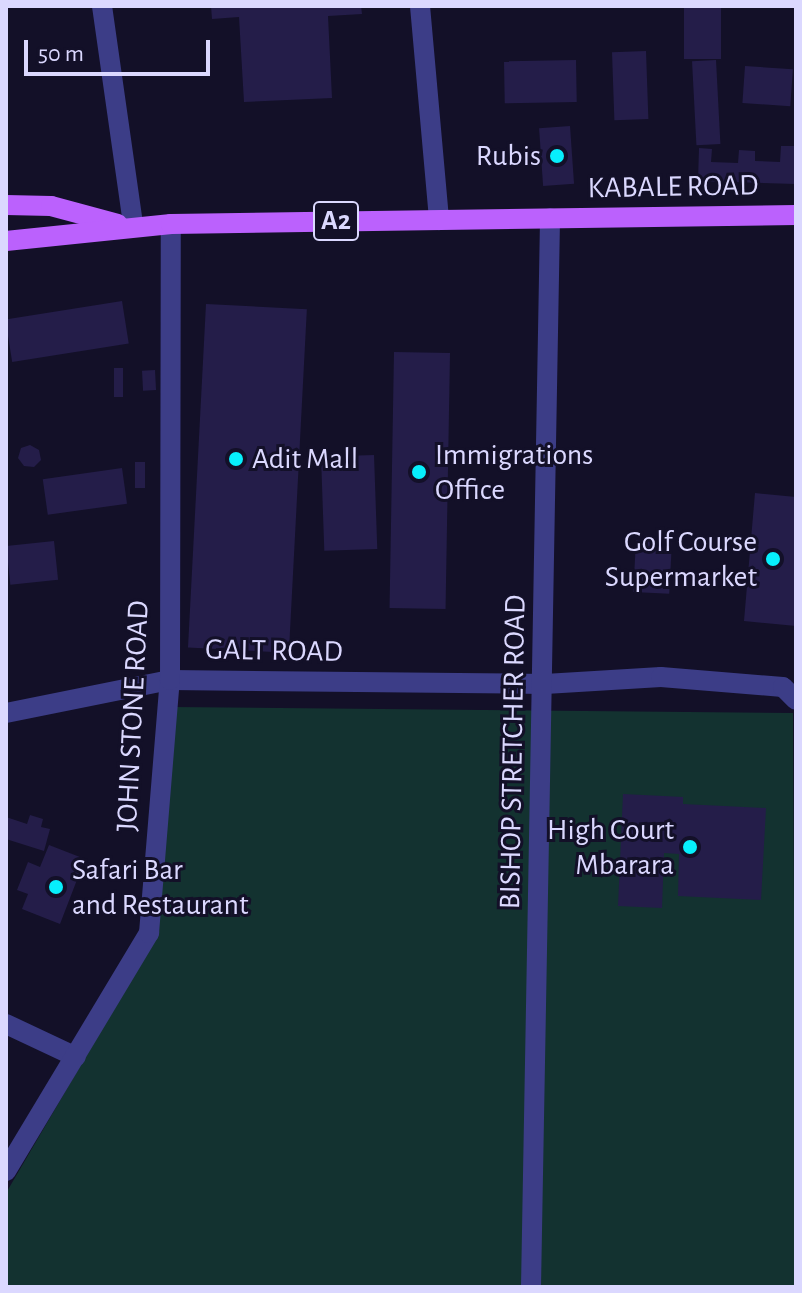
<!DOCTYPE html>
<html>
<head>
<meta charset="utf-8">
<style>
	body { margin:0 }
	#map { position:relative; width:802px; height:1293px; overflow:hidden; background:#131028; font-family:"Alegreya Sans",sans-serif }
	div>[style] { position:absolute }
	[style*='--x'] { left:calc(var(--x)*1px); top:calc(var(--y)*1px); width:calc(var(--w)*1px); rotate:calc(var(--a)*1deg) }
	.green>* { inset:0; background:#133230 }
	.building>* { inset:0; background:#241d49; transform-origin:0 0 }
	.minor>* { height:20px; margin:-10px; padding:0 10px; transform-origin:10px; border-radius:10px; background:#3c3d87 }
	.primary>* { height:20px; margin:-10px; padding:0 10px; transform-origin:10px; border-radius:10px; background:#bb61fd }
	.dots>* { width:22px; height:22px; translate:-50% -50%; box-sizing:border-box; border:4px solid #131028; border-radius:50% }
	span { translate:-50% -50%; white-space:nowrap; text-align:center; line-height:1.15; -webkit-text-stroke:6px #131028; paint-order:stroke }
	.shield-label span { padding:2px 6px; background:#131028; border:2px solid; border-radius:6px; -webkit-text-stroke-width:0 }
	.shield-label { font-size:28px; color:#dbd8ff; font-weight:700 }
	.poi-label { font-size:30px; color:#dbd8ff }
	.right { translate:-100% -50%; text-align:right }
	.left { translate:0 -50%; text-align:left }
	.street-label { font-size:30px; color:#dbd8ff }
	.frame { position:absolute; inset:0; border:8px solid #dbd8ff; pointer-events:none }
	.scale { position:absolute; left:24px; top:40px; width:186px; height:36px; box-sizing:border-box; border:4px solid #dbd8ff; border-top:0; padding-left:10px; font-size:24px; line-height:28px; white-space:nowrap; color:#dbd8ff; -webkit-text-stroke:6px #131028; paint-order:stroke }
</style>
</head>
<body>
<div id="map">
	<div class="green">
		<i style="clip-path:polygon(171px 707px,793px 713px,796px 1287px,6px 1287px,6px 1193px,151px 945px)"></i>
	</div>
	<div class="building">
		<i style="clip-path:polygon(211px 6px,361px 6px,362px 14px,328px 16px,332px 98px,244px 102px,239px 17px,212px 19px)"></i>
		<i style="left:684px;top:6px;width:37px;height:53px"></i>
		<i style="left:646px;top:51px;width:68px;height:34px;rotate:88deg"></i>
		<i style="left:576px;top:60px;width:42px;height:72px;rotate:89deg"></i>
		<i style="left:716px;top:60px;width:84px;height:24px;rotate:87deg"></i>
		<i style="left:745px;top:66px;width:48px;height:37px;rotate:4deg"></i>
		<i style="left:570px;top:126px;width:58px;height:31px;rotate:86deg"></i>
		<i style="clip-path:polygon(781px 146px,796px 146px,796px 184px,698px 181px,699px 148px,712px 149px,711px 162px,738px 163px,739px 150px,755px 151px,755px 161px,780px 162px)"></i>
		<i style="left:122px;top:301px;width:43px;height:118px;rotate:81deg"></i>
		<i style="left:206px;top:304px;width:101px;height:344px;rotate:3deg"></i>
		<i style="left:450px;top:353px;width:256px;height:56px;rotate:91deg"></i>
		<i style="left:114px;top:368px;width:9px;height:29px"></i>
		<i style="left:155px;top:370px;width:20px;height:13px;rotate:87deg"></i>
		<i style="clip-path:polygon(30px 445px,39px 450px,41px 460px,34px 467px,24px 466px,18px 458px,21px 448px)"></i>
		<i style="left:374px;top:455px;width:94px;height:53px;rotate:88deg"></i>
		<i style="left:135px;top:462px;width:10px;height:26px"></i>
		<i style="left:122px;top:468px;width:36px;height:80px;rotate:82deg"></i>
		<i style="clip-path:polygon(755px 493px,796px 497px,796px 626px,744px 621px)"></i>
		<i style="left:636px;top:540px;width:36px;height:52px;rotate:3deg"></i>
		<i style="left:54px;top:541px;width:39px;height:48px;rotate:84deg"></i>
		<i style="clip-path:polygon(623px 794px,683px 797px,683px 804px,766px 808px,761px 900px,678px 896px,679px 854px,664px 853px,662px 908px,618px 906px)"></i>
		<i style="clip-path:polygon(30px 815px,43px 819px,41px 827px,50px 829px,44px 851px,6px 839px,6px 817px,27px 824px)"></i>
		<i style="clip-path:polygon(49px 845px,85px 859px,60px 924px,22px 909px,28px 894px,17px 890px,28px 862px,40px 867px)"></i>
	</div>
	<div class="minor">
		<i style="--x:102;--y:6;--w:221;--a:81.9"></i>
		<i style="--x:420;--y:6;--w:215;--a:84.9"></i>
		<i style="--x:6;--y:713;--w:167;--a:-11.4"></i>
		<i style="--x:170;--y:680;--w:375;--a:0.6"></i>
		<i style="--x:545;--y:684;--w:116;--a:-3.5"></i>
		<i style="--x:661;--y:677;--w:122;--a:4.7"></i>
		<i style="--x:783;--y:687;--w:18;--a:45"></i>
		<i style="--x:6;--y:1024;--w:77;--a:25.2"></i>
		<i style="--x:6;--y:1171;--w:278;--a:-59"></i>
		<i style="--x:149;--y:933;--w:254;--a:-85.3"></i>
		<i style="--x:170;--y:680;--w:456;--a:-89.9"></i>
		<i style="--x:531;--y:1287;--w:1069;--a:-88.98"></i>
	</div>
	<div class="primary">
		<i style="--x:6;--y:205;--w:45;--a:1.3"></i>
		<i style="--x:51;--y:206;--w:69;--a:15"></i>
		<i style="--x:6;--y:241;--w:166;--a:-5.9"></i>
		<i style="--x:171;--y:224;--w:625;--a:-0.83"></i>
	</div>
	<div class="dots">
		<i style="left:557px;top:156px;background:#07effc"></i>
		<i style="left:236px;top:459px;background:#07effc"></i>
		<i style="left:419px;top:472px;background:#07effc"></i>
		<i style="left:773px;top:559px;background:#07effc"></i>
		<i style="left:690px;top:847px;background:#07effc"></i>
		<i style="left:56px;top:887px;background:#07effc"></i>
	</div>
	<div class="shield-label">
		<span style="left:336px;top:221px">A2</span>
	</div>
	<div class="poi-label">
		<span class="right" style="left:541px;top:156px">Rubis</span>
		<span class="left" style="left:435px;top:472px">Immigrations<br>Office</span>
		<span class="left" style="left:252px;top:459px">Adit Mall</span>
		<span class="right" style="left:757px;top:559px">Golf Course<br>Supermarket</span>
		<span class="right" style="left:674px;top:847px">High Court<br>Mbarara</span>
		<span class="left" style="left:72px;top:887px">Safari Bar<br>and Restaurant</span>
	</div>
	<div class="street-label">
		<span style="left:673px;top:187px;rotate:-1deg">KABALE ROAD</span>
		<span style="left:274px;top:651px;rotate:1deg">GALT ROAD</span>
		<span style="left:133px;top:716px;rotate:-87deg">JOHN STONE ROAD</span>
		<span style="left:513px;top:752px;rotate:-89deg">BISHOP STRETCHER ROAD</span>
	</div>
	<div class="frame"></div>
	<div class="scale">50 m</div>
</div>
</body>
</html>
